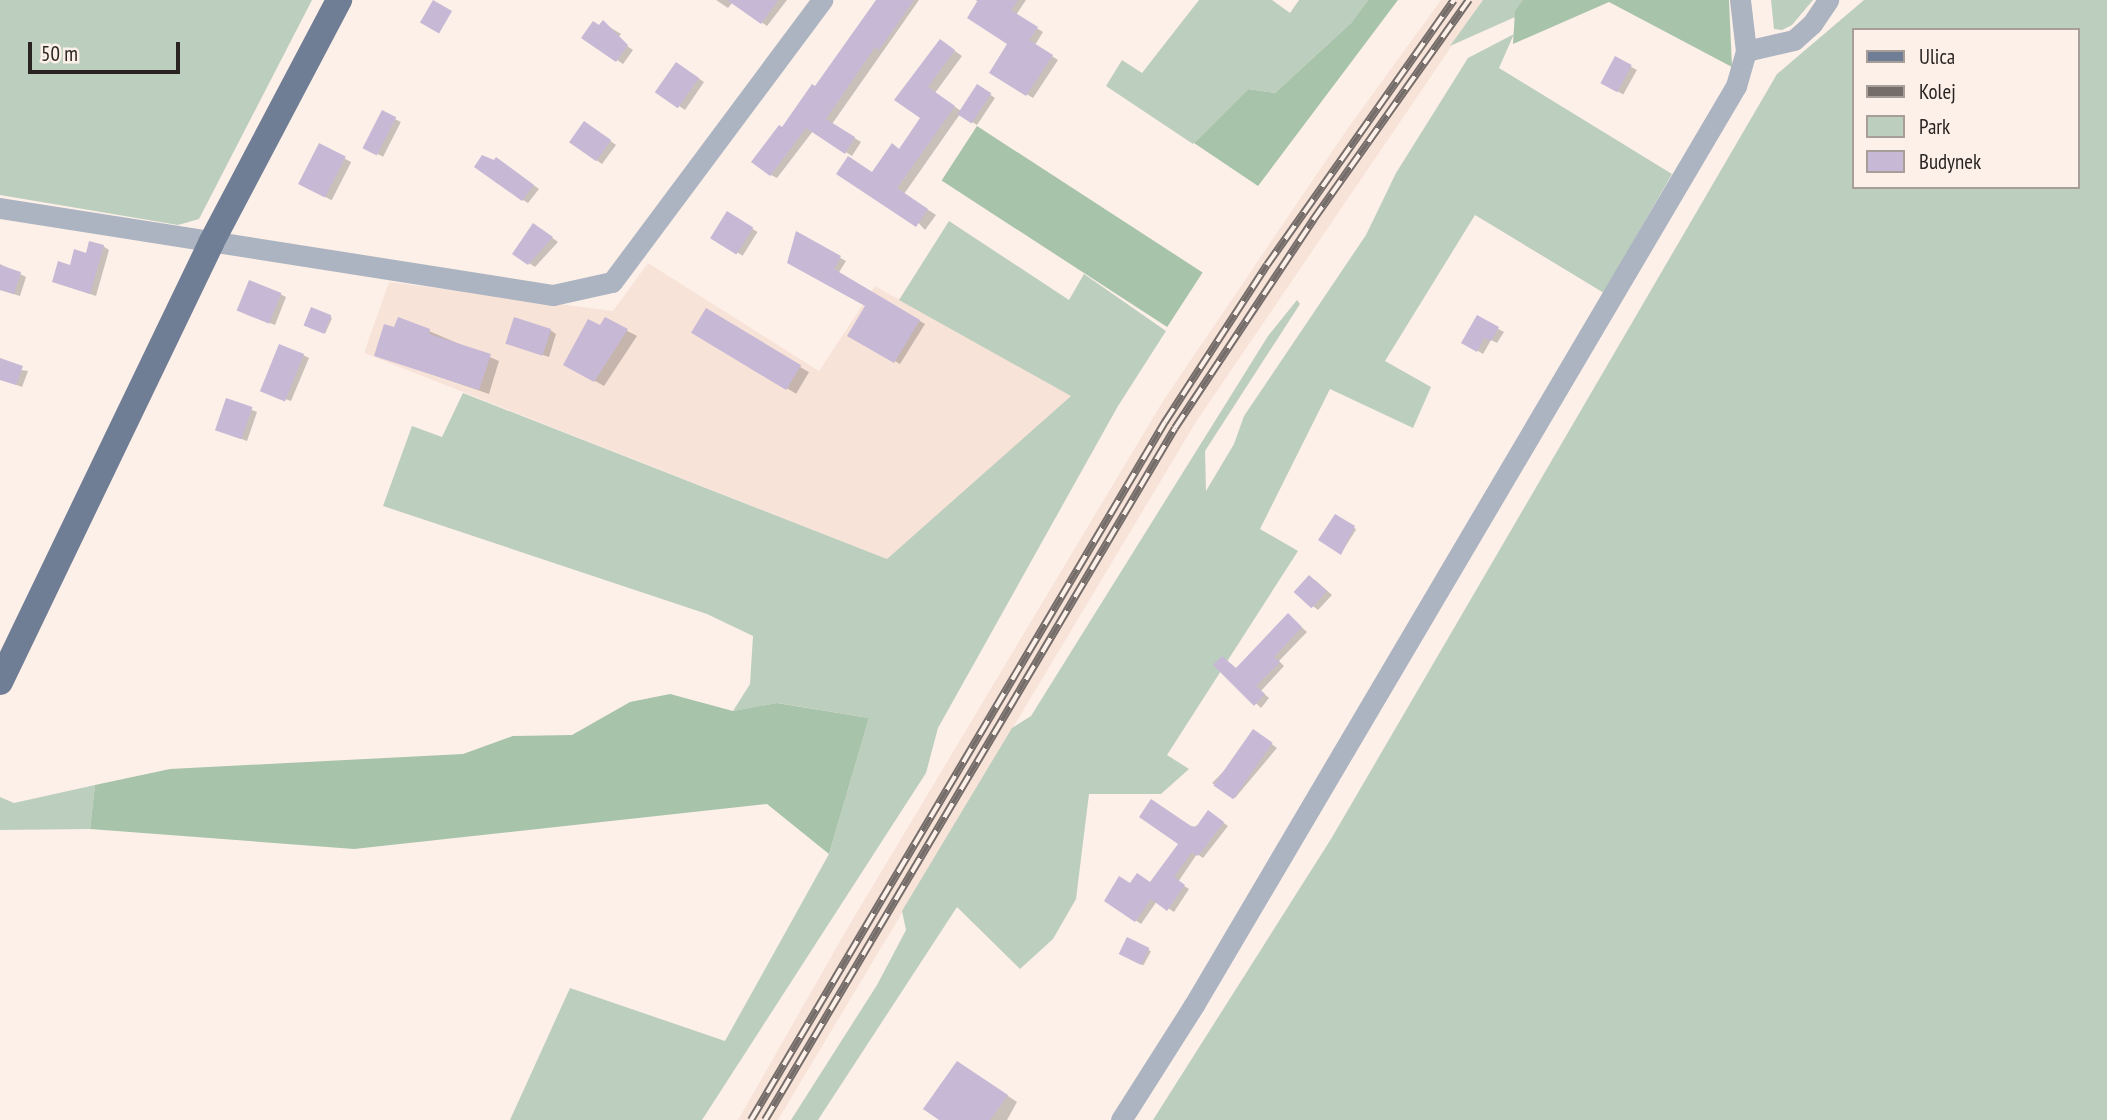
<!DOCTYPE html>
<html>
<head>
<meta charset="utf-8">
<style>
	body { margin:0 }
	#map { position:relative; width:2107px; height:1120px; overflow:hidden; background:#fdf0e9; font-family:"PT Sans Narrow",sans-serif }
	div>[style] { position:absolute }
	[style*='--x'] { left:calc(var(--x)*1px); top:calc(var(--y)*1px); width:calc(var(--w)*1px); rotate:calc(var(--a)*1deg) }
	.built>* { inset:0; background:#f8e3d8 }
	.green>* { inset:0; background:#bccebe }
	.forest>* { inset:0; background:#a7c3aa; transform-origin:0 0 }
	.shadow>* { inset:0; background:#0003; transform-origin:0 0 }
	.building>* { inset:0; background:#c7b8d6; transform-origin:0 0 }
	.minor>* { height:21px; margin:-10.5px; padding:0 10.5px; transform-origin:10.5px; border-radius:10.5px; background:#acb4c1 }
	.major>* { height:26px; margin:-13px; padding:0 13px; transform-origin:13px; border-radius:13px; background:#707e95 }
	.rail>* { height:8px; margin-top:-4px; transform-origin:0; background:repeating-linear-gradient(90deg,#fdf0e9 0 16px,#756d6a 0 32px); box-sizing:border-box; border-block:2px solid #756d6a }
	span { translate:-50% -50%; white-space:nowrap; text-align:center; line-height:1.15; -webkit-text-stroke:6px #fdf0e9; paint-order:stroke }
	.legend { position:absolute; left:1852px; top:28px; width:228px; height:161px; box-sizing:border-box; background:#fdf0e9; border:2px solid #a89e99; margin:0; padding:9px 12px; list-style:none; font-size:21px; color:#292422 }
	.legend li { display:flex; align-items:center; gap:14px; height:35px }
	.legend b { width:35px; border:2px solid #a89e99 }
	.scale { position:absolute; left:28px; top:42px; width:152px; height:32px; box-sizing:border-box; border:4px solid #292422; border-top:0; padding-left:9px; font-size:21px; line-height:24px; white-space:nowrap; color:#292422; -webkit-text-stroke:5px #fdf0e9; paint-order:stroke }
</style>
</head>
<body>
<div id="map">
	<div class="built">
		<i style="clip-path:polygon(1441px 0,1483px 0,1196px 422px,778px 1120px,738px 1120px,847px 929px,1163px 401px,1348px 128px)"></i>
		<i style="clip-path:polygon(648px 263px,819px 371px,875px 286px,1072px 396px,887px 559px,364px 353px,389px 282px,613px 311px)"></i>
	</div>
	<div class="green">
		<i style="clip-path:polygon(0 0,312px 0,199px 219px,178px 225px,0 195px)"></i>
		<i style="clip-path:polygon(1199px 0,1272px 0,1290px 13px,1299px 0,1368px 0,1351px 23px,1275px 93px,1248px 89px,1193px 144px,1106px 86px,1122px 60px,1142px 73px)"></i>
		<i style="clip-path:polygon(1483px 0,1523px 0,1515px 17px,1450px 46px)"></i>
		<i style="clip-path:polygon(1771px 0,1813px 0,1792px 25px,1782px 30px,1774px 29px)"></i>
		<i style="clip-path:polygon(evenodd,1864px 0,2107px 0,2107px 1120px,1153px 1120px,1331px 839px,1777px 74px,1864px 0,1853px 30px,2077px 30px,2077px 187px,1853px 187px,1853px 30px)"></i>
		<i style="clip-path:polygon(1514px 34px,1499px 68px,1672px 174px,1604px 293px,1475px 215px,1385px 361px,1431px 387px,1413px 428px,1330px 389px,1260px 529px,1298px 551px,1167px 755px,1189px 769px,1161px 794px,1089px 794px,1076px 899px,1053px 939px,1020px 969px,957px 907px,818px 1120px,791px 1120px,877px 985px,906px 930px,902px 911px,1012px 728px,1031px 716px,1268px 336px,1297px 300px,1300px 304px,1205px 451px,1206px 491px,1234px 444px,1244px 416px,1366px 235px,1396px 173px,1468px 58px)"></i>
		<i style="clip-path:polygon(949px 221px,1069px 300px,1084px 274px,1166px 331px,1118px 406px,938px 728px,926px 773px,702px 1120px,510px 1120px,570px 988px,725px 1041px,829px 854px,869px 718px,778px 703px,733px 711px,750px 684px,753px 636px,707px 614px,383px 506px,412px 426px,442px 437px,463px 393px,887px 559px,1071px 396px,899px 300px)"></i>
		<i style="clip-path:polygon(95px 785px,90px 829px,0 830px,0 797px,14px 803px)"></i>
	</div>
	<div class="forest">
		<i style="clip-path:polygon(1368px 0,1398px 0,1258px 186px,1194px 143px,1248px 89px,1275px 93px,1351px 23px)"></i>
		<i style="clip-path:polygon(1523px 0,1729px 0,1732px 67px,1609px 2px,1513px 44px,1515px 11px)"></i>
		<i style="left:977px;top:126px;width:269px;height:65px;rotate:33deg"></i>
		<i style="clip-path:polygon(670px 694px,733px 711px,777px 703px,869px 718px,829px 854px,767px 804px,354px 849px,90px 829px,95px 785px,170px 769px,463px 754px,513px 736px,572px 735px,630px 702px)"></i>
	</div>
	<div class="shadow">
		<i style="clip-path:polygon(716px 0,787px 0,767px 26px,733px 2px,728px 8px)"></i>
		<i style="clip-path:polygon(878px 0,919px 0,832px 124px,861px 142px,852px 156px,813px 131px,777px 178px,771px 175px,753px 161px,816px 89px)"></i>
		<i style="clip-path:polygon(976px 0,1026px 0,1016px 15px,1043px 32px,1035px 45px,1058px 60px,1033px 98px,991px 72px,1010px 44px)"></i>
		<i style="clip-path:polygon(603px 23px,621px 34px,617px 39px,633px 50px,623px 64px,583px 37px)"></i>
		<i style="clip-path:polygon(948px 46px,962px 56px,935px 93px,961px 111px,978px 86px,995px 98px,977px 125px,960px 114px,904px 194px,936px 215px,925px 230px,873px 174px,901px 150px,923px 118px,896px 99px)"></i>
		<i style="left:1615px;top:58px;width:25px;height:28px;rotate:29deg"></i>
		<i style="clip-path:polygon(682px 67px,704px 82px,685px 110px,679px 106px)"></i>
		<i style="left:383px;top:113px;width:20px;height:39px;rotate:27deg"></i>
		<i style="clip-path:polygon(590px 126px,616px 145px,602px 164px,571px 142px)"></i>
		<i style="left:320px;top:146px;width:35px;height:43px;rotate:27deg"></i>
		<i style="clip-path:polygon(502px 162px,539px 189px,528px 203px,523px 200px)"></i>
		<i style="left:727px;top:213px;width:36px;height:28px;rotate:32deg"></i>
		<i style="clip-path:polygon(540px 229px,558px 242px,535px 267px,514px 253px)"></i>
		<i style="clip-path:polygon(797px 234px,846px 261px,838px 274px,925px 324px,900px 364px,850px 335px,868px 306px)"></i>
		<i style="clip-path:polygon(103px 246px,109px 250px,96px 296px,60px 284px,71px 267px)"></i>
		<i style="clip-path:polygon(0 264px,26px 277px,20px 296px,0 290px)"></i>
		<i style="clip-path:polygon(280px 294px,286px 297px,275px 325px,245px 313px)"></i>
		<i style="left:312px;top:309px;width:22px;height:17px;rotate:24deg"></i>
		<i style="left:707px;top:311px;width:119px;height:25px;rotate:31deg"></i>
		<i style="clip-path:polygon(1478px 318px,1504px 332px,1497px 343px,1491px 340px,1483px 354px,1464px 342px)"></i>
		<i style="clip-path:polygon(606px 320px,637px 336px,604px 386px,565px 364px)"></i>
		<i style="clip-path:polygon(395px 329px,429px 331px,499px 361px,489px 394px,376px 355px)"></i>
		<i style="clip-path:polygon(550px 330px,556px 334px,549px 357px,509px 343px)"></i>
		<i style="clip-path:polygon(303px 355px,309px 358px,291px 401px,268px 393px)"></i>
		<i style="clip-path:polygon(0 367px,28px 371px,22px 387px,0 379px)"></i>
		<i style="clip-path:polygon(227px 400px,257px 412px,247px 441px,223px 432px)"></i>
		<i style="left:1335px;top:516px;width:25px;height:28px;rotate:32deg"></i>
		<i style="clip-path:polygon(1315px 580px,1332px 595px,1318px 610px,1295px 592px)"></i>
		<i style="clip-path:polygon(1288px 615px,1307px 632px,1279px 661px,1284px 666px,1261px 691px,1269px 698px,1261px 708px,1216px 665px,1223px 658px,1237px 669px)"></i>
		<i style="clip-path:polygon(1260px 735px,1277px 748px,1235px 798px,1212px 783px)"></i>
		<i style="clip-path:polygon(1214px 816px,1228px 826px,1203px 858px,1197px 854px,1178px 882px,1189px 889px,1174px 912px,1157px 901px,1141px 924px,1106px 900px,1131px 885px,1150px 884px,1192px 828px)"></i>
		<i style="left:1128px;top:939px;width:26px;height:16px;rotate:28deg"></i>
		<i style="clip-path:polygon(968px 1069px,1017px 1102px,1007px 1120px,942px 1120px)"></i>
	</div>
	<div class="building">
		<i style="left:433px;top:0;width:22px;height:26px;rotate:30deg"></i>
		<i style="clip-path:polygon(727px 0,778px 0,761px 24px)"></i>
		<i style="clip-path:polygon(876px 0,914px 0,879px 50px,875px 47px,826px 119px,855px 137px,845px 154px,806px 128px,770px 176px,751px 162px,779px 125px,782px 127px,812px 84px,815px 86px)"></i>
		<i style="clip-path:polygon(978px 0,1018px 0,1011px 10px,1038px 27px,1029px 40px,1053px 55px,1026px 96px,989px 73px,1007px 44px,967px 18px)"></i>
		<i style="clip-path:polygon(603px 20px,628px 45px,616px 62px,581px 38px,593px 21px,599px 25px)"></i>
		<i style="clip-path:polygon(940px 39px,955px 50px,928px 87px,955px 106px,897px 188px,928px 209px,916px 227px,836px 174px,848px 156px,872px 172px,892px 143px,899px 149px,920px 118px,894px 100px)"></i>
		<i style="left:1615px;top:56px;width:19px;height:31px;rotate:28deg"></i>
		<i style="left:676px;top:62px;width:28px;height:37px;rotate:35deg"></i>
		<i style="left:977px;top:84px;width:17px;height:36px;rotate:33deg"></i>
		<i style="left:382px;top:110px;width:16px;height:43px;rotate:27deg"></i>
		<i style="left:584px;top:121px;width:33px;height:26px;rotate:35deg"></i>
		<i style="left:319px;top:143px;width:30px;height:46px;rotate:27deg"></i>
		<i style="clip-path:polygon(482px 155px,494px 160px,496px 157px,534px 185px,522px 201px,474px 167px)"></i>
		<i style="left:727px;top:211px;width:31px;height:32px;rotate:32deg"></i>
		<i style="clip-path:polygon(533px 223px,553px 237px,528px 265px,512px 254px)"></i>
		<i style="clip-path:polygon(796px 231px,841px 256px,834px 269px,920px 320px,894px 363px,847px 336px,865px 306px,787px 263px)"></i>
		<i style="clip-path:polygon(89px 241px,104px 245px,90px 294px,52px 282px,58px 261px,70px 265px,74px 249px,86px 253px)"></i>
		<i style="clip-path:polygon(0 265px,21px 272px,14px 294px,0 290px)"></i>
		<i style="left:249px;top:280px;width:35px;height:33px;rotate:22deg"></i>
		<i style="left:311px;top:307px;width:22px;height:20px;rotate:22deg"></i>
		<i style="left:706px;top:308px;width:111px;height:29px;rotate:31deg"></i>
		<i style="clip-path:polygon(1477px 315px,1499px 327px,1491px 341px,1484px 338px,1477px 352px,1461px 343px)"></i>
		<i style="clip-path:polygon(398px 317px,430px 329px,429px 334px,491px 354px,479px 390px,374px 356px,384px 324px,394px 327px)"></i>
		<i style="left:514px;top:317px;width:39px;height:28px;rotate:18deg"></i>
		<i style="clip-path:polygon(605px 317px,628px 329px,594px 382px,563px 365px,588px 319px,600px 325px)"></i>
		<i style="left:279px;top:344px;width:27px;height:51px;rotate:22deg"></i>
		<i style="clip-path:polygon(0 358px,23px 366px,16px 385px,0 380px)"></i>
		<i style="left:226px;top:398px;width:28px;height:34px;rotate:19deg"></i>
		<i style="clip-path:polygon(1335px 514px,1355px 526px,1341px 555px,1318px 540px)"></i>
		<i style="left:1309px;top:575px;width:24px;height:23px;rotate:42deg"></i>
		<i style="clip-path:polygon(1288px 613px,1302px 627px,1274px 657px,1280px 662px,1256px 686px,1265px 694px,1254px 706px,1213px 665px,1222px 656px,1236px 668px)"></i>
		<i style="left:1253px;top:729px;width:24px;height:69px;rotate:35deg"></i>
		<i style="clip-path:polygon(1151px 799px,1191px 826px,1196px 827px,1208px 810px,1224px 822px,1202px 851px,1197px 856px,1192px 852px,1174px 877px,1185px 885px,1167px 911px,1151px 899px,1135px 922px,1104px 901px,1119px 876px,1130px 883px,1137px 873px,1150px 882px,1178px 844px,1139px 817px)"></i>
		<i style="left:1127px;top:937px;width:25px;height:19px;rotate:26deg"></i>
		<i style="clip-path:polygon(957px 1061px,1008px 1095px,990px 1120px,939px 1120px,923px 1109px)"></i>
	</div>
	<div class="minor">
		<i style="--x:1746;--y:51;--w:49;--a:-12.9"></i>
		<i style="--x:1794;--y:40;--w:24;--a:-42"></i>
		<i style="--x:1812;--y:24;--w:29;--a:-56"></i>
		<i style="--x:0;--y:208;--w:560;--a:8.94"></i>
		<i style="--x:553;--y:295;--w:60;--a:-12.4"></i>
		<i style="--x:612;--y:282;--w:352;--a:-53.3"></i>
		<i style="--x:1121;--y:1120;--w:136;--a:-57.6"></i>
		<i style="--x:1194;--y:1005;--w:1067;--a:-59.47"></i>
		<i style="--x:1736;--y:86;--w:36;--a:-74"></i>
		<i style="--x:1746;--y:51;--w:51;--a:-96.7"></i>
	</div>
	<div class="major">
		<i style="--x:0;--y:682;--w:487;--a:-64.3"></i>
		<i style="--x:211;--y:243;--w:275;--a:-62.2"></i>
	</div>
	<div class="rail">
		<i style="--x:751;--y:1120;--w:812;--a:-59.33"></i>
		<i style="--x:1165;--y:422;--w:187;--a:-57"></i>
		<i style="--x:1267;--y:265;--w:324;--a:-54.8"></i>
		<i style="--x:765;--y:1120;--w:804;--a:-59.35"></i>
		<i style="--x:1175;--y:428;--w:250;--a:-56.4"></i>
		<i style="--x:1313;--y:220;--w:270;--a:-54.7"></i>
	</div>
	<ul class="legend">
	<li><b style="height:9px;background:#707e95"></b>Ulica</li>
	<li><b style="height:9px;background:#756d6a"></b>Kolej</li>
	<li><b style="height:19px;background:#bccebe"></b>Park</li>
	<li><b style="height:19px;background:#c7b8d6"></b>Budynek</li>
	</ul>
	<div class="scale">50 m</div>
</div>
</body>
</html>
